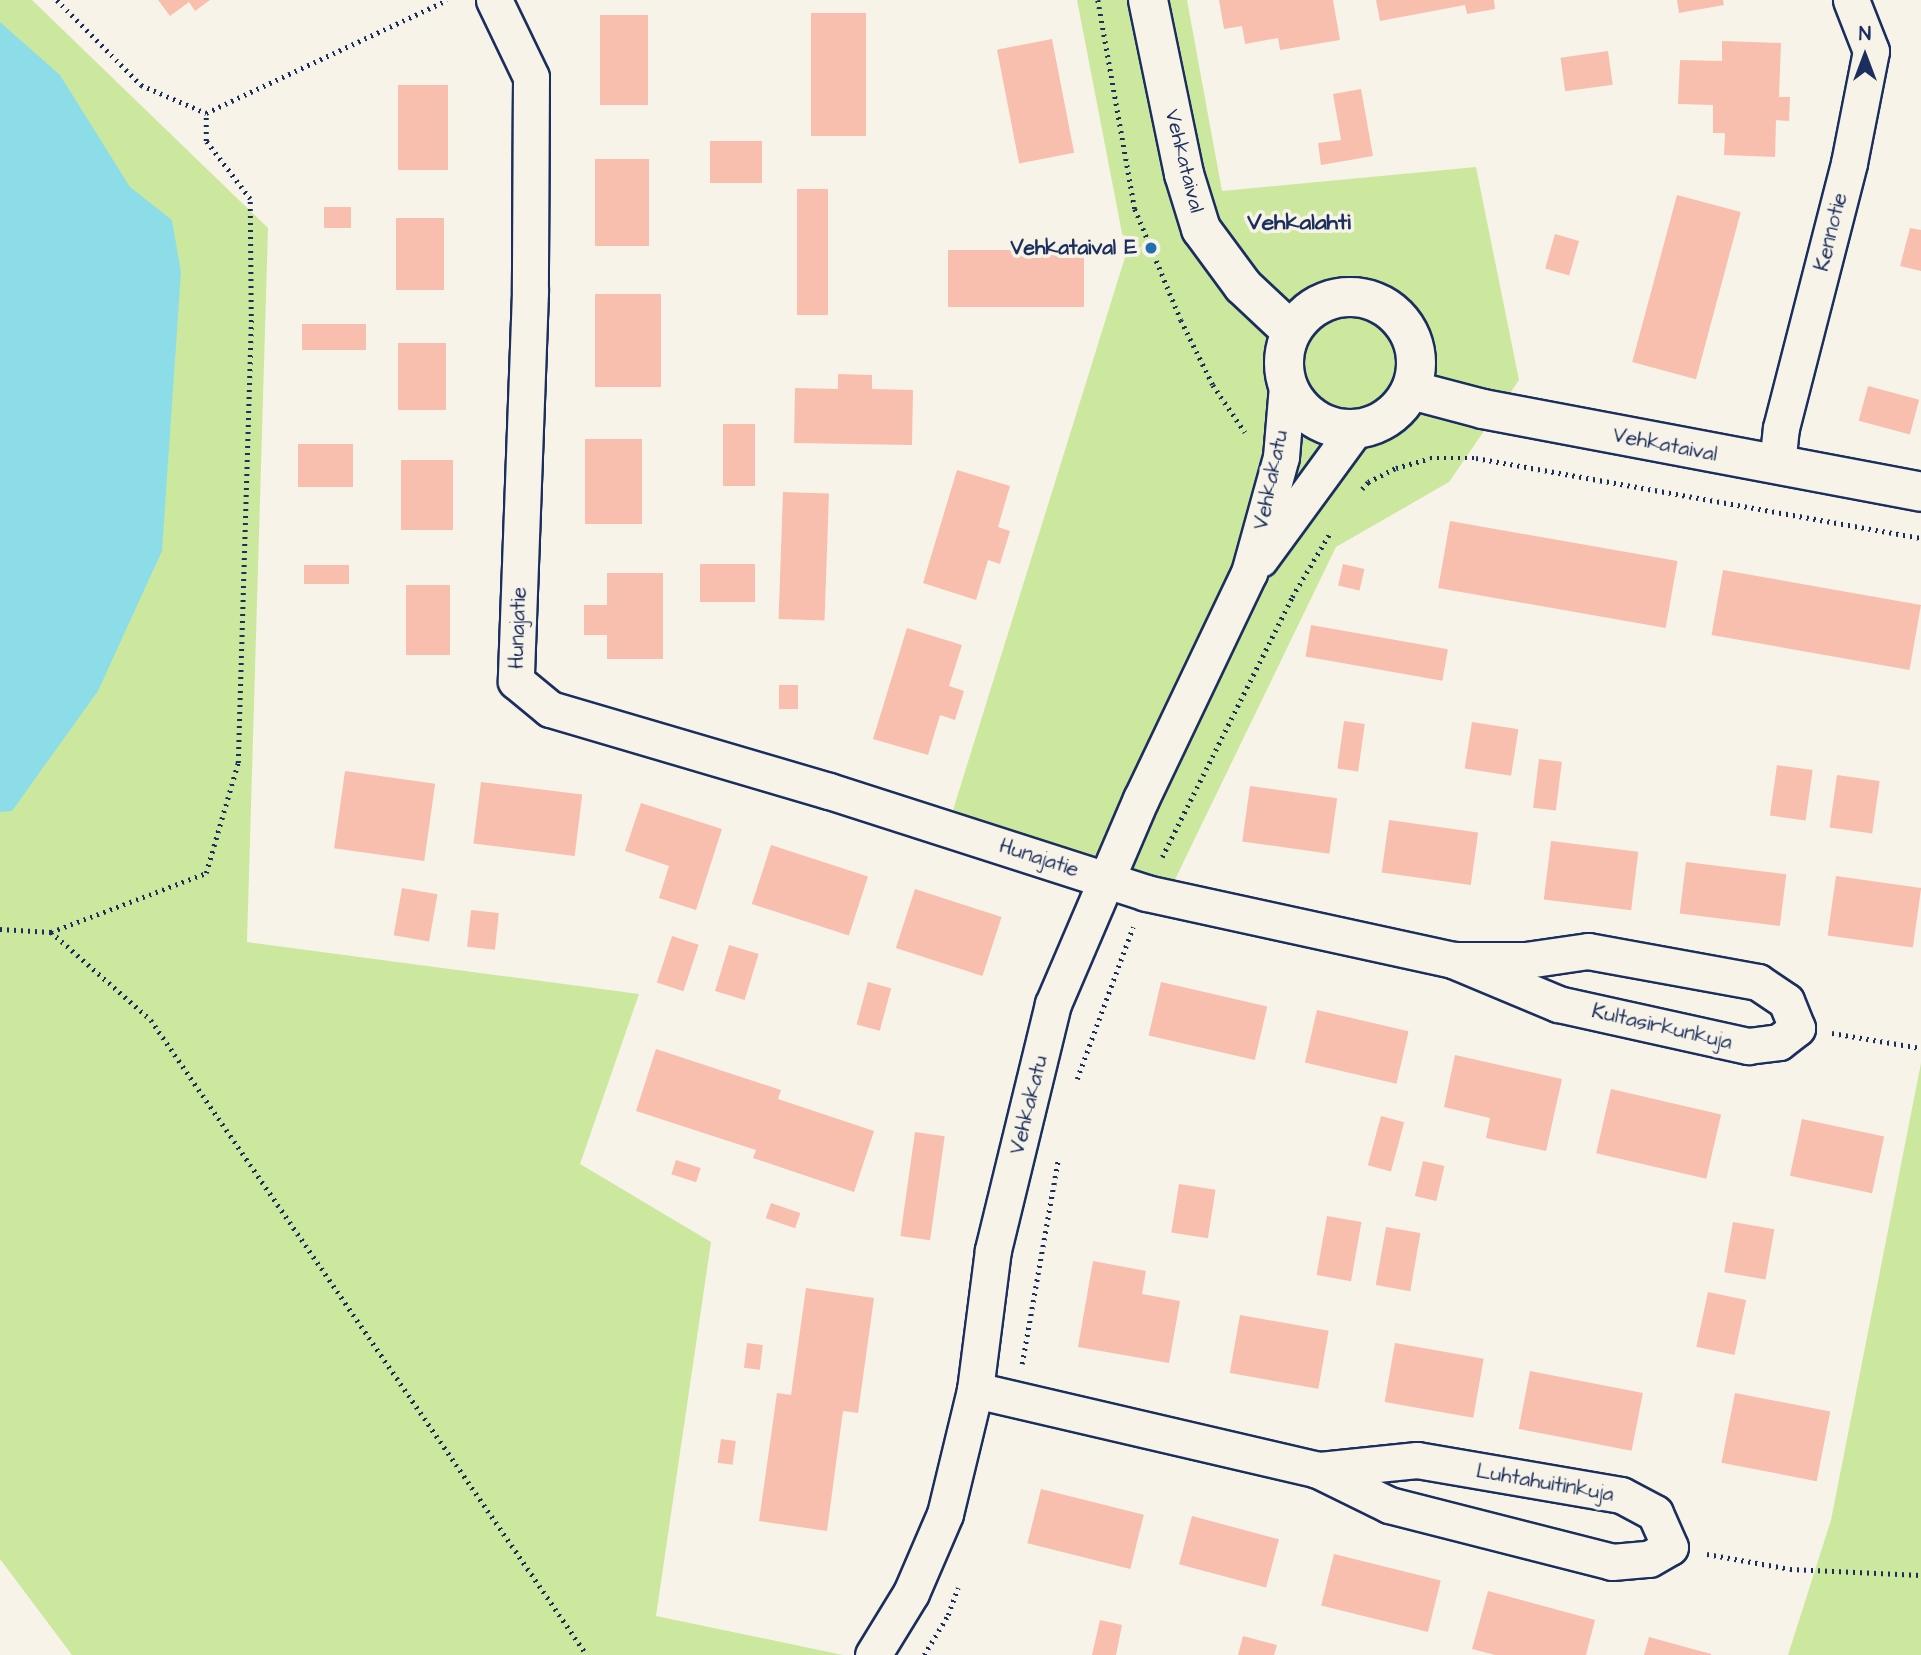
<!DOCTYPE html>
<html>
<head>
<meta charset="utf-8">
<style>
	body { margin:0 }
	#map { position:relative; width:1921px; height:1655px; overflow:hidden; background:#f7f3e8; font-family:"Architects Daughter",sans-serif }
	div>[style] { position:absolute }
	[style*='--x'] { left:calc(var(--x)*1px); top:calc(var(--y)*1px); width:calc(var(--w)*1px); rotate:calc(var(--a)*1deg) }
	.green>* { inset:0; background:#cce89e }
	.water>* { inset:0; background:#8ddde9 }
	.building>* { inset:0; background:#f8bfaf; transform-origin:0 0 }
	.path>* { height:4.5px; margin-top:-2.25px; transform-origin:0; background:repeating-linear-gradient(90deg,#1b2f5e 0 2px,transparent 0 7px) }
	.roads { filter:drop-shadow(2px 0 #1b2f5e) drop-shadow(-2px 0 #1b2f5e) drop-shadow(0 2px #1b2f5e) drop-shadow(0 -2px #1b2f5e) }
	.street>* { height:35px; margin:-17.5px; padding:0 17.5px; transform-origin:17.5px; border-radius:17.5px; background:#f7f3e8 }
	.secondary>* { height:38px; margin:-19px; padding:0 19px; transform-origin:19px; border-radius:19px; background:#f7f3e8 }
	.secondary>.ring { margin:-19px; padding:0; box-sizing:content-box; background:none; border:38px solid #f7f3e8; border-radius:50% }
	.dots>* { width:19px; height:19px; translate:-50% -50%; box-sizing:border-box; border:4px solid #f7f3e8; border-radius:50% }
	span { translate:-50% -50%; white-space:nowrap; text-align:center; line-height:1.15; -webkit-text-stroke:7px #f7f3e8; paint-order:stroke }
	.street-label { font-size:21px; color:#1b2f5e }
	.poi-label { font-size:21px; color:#1b2f5e; font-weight:700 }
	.right { translate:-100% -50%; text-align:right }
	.neighbourhood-label { font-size:23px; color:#1b2f5e; font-weight:700 }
	.north { position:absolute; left:1830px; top:21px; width:70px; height:70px; -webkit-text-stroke:5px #f7f3e8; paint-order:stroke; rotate:0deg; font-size:19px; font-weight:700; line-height:28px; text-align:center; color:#1b2f5e }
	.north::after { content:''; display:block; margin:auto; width:24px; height:32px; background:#1b2f5e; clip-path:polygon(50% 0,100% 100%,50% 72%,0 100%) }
</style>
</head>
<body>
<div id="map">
	<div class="green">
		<i style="clip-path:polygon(0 0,32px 0,268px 228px,247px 942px,639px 994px,580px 1164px,711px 1242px,656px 1616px,843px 1655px,72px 1655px,0 1559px)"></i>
		<i style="clip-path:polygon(1077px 0,1187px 0,1222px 191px,1476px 167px,1519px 380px,1449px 482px,1336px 547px,1167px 896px,949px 823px,1126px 254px)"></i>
		<i style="clip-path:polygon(1921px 1063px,1921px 1655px,1788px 1655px,1831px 1520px)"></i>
	</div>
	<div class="water">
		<i style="clip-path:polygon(0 22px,60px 75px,130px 187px,172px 220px,181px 272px,162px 551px,98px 691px,12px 811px,0 812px)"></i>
	</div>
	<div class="building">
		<i style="clip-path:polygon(158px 0,210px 0,195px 11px,189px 2px,170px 16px)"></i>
		<i style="clip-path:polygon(1219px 0,1333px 0,1340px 40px,1280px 50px,1278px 38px,1245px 44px,1242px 26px,1224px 29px)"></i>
		<i style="clip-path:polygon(1376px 0,1494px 0,1495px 9px,1467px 14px,1465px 5px,1380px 21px)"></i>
		<i style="clip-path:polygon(1677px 0,1723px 0,1724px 5px,1679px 13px)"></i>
		<i style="left:811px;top:13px;width:55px;height:123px"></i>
		<i style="left:600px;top:15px;width:48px;height:90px"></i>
		<i style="left:1052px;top:39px;width:116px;height:56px;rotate:79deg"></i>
		<i style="clip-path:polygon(1722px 41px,1781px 43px,1779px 97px,1790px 97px,1789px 121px,1776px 120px,1775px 157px,1724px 155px,1725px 133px,1713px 133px,1713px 105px,1678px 104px,1680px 60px,1722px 61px)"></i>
		<i style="left:1608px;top:51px;width:34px;height:48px;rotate:82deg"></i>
		<i style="left:398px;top:85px;width:50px;height:85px"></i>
		<i style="clip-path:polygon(1361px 89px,1373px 156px,1321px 165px,1318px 143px,1341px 140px,1333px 94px)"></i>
		<i style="left:710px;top:141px;width:52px;height:42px"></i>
		<i style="left:595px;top:159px;width:54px;height:87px"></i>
		<i style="left:797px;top:189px;width:31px;height:126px"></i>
		<i style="left:1677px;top:195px;width:66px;height:173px;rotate:15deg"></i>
		<i style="left:324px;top:207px;width:27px;height:21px"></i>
		<i style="left:396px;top:218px;width:48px;height:72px"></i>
		<i style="clip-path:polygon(1910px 228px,1921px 230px,1921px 271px,1900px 266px)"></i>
		<i style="left:1555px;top:234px;width:25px;height:36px;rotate:16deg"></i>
		<i style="left:948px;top:250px;width:136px;height:57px"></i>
		<i style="left:595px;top:294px;width:66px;height:93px"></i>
		<i style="left:302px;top:324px;width:64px;height:26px"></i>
		<i style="left:398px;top:343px;width:48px;height:67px"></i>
		<i style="clip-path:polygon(838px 374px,872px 375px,872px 389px,913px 390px,912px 445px,794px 443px,795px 388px,838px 389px)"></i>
		<i style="left:1868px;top:386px;width:53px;height:36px;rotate:15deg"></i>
		<i style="left:723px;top:424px;width:32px;height:62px"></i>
		<i style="left:585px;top:439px;width:57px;height:85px"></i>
		<i style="left:298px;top:444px;width:55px;height:43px"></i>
		<i style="left:401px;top:460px;width:52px;height:70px"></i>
		<i style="clip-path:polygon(957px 470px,1010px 486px,998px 527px,1010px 531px,1000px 564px,988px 560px,976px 600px,923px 583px)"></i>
		<i style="left:783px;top:492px;width:46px;height:127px;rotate:2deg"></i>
		<i style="left:1450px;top:521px;width:231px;height:68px;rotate:10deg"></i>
		<i style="left:700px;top:564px;width:55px;height:38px"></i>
		<i style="left:1343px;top:564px;width:22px;height:22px;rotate:13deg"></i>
		<i style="left:304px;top:565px;width:45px;height:19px"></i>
		<i style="left:1723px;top:570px;width:201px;height:66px;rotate:10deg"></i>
		<i style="clip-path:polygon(607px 573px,663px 573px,663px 659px,607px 659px,607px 635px,584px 635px,584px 605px,607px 605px)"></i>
		<i style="left:406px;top:585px;width:44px;height:70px"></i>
		<i style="left:1311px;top:625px;width:139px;height:32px;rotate:10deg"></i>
		<i style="clip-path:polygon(907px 628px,962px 645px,949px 686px,964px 691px,955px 720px,940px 715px,928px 755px,873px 739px)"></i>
		<i style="left:779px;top:685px;width:19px;height:24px"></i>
		<i style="left:1344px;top:721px;width:21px;height:48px;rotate:8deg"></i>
		<i style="left:1472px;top:722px;width:47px;height:47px;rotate:9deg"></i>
		<i style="left:1539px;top:759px;width:23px;height:49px;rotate:7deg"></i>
		<i style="left:1777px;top:765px;width:36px;height:51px;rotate:8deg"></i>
		<i style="left:345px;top:771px;width:91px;height:78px;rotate:8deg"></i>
		<i style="left:1837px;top:775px;width:43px;height:53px;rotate:8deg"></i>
		<i style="left:481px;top:782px;width:102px;height:62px;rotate:7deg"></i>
		<i style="left:1250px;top:786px;width:88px;height:56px;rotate:8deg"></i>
		<i style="clip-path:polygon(641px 803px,722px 829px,696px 910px,659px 898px,669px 866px,625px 851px)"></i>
		<i style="left:1389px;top:820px;width:90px;height:53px;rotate:8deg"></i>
		<i style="left:1551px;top:841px;width:88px;height:59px;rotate:7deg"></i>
		<i style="left:771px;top:845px;width:102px;height:62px;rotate:18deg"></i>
		<i style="left:1686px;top:862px;width:101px;height:52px;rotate:7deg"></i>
		<i style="left:1836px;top:876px;width:86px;height:60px;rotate:8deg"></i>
		<i style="left:402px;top:888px;width:36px;height:48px;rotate:10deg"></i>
		<i style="left:915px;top:889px;width:91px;height:62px;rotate:18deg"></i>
		<i style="left:471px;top:910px;width:28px;height:37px;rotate:6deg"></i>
		<i style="left:672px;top:936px;width:28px;height:49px;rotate:18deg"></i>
		<i style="left:729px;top:945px;width:31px;height:48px;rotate:17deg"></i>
		<i style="left:868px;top:982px;width:24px;height:44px;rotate:15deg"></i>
		<i style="left:1161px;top:982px;width:109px;height:55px;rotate:13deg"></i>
		<i style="left:1317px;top:1010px;width:94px;height:54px;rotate:13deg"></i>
		<i style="clip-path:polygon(656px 1049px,781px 1090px,778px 1099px,874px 1131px,854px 1192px,753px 1158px,756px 1150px,636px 1111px)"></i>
		<i style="clip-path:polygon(1455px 1055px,1562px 1079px,1546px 1151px,1486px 1138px,1490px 1118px,1444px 1107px)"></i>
		<i style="left:1611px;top:1089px;width:113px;height:66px;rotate:13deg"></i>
		<i style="left:1381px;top:1116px;width:24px;height:51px;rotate:15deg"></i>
		<i style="left:1802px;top:1119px;width:84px;height:58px;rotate:12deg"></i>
		<i style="left:915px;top:1132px;width:30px;height:105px;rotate:8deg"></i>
		<i style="left:676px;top:1160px;width:26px;height:15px;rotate:18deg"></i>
		<i style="left:1423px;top:1161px;width:22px;height:36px;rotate:13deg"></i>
		<i style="left:1179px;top:1184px;width:37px;height:49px;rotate:9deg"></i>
		<i style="left:771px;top:1203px;width:31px;height:16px;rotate:19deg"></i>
		<i style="left:1327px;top:1216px;width:35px;height:60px;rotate:10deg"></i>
		<i style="left:1733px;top:1222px;width:42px;height:51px;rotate:10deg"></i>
		<i style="left:1386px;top:1227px;width:35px;height:59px;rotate:10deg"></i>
		<i style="clip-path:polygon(1093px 1261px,1146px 1271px,1142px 1294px,1180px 1301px,1169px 1363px,1078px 1347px)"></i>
		<i style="clip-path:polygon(806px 1288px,874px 1298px,858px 1413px,843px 1411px,827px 1531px,759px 1521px,777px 1393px,791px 1395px)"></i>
		<i style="left:1708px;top:1292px;width:39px;height:56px;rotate:12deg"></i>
		<i style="left:1240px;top:1315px;width:90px;height:59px;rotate:10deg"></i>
		<i style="left:747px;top:1343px;width:16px;height:25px;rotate:7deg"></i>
		<i style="left:1395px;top:1343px;width:90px;height:60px;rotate:10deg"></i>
		<i style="left:1530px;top:1371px;width:115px;height:59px;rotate:11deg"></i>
		<i style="left:1735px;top:1393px;width:97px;height:71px;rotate:11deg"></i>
		<i style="left:721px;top:1439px;width:15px;height:24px;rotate:8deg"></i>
		<i style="left:1041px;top:1489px;width:106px;height:56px;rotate:14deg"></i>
		<i style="left:1192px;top:1516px;width:90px;height:50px;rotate:15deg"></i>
		<i style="left:1334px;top:1554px;width:110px;height:53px;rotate:14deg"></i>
		<i style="clip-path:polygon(1488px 1591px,1595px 1620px,1586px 1655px,1495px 1655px,1472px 1649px)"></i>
		<i style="clip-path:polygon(1100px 1620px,1122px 1625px,1116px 1655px,1092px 1655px)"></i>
		<i style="clip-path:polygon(1243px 1636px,1277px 1645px,1274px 1655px,1238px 1655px)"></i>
		<i style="clip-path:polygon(1649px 1637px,1711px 1654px,1711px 1655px,1644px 1655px)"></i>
	</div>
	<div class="path">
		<i style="--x:57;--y:0;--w:120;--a:45.3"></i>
		<i style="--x:141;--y:85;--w:71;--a:23.3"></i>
		<i style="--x:206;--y:113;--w:266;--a:-25.1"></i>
		<i style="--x:1098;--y:0;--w:212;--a:80"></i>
		<i style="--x:1135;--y:209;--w:120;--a:67.5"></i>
		<i style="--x:1181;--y:320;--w:72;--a:63.8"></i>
		<i style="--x:1213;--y:385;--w:57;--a:55.8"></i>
		<i style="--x:1362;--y:489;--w:9;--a:-49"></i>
		<i style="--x:1368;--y:482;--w:31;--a:-27"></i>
		<i style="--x:1396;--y:468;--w:35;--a:-16"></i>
		<i style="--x:1430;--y:458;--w:46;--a:0"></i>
		<i style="--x:1476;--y:458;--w:452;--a:10.2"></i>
		<i style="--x:1162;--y:857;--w:291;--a:-63.4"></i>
		<i style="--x:1292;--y:597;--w:74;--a:-59.3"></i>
		<i style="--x:0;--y:929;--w:51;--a:3.4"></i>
		<i style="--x:51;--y:932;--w:166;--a:-20.8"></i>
		<i style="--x:206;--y:873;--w:115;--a:-73.8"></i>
		<i style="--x:238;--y:763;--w:447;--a:-88.3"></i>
		<i style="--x:251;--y:316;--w:117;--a:-90.5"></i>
		<i style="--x:250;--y:199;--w:73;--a:-127.2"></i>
		<i style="--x:206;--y:141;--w:28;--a:-90"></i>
		<i style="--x:51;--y:932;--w:133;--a:41.3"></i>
		<i style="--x:151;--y:1020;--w:770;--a:55.53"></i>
		<i style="--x:1832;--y:1033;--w:90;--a:9.6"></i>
		<i style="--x:1077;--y:1079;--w:162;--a:-69.8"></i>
		<i style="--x:1022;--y:1364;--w:208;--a:-80"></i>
		<i style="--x:1707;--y:1554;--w:84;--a:10.2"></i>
		<i style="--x:1790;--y:1569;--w:131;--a:2.6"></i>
		<i style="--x:924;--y:1655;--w:47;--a:-59"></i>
		<i style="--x:948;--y:1615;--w:29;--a:-70"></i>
	</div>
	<div class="roads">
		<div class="street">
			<i style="--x:494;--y:0;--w:85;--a:64.3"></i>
			<i style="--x:531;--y:77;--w:215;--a:90.3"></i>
			<i style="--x:530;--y:292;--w:389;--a:92.1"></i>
			<i style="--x:516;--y:681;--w:44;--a:39.5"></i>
			<i style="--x:550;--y:709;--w:291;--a:16.4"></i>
			<i style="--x:829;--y:791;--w:333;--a:17.8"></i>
			<i style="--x:1146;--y:893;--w:314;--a:12.3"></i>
			<i style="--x:1453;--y:960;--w:114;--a:22.7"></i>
			<i style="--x:1558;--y:1004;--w:195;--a:12.5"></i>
			<i style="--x:1748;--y:1046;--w:31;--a:-7"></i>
			<i style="--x:1779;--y:1042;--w:23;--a:-38"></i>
			<i style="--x:1797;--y:1028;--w:29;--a:-112"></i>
			<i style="--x:1786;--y:1001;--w:34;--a:-146"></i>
			<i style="--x:1758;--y:982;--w:173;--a:-169.7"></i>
			<i style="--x:1588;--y:951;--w:63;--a:171.7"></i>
			<i style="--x:1526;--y:960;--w:73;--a:180"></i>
			<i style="--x:1777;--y:465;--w:37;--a:-84"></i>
			<i style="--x:1781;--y:428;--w:274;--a:-75.6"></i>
			<i style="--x:1849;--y:163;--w:114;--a:-78.9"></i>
			<i style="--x:1871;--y:51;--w:55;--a:-111.4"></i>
			<i style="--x:1260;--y:559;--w:161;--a:-53.8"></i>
			<i style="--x:975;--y:1390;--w:352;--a:13.1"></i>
			<i style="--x:1318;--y:1470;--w:79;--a:26.2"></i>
			<i style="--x:1389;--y:1505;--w:230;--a:14.3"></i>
			<i style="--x:1612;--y:1562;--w:37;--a:-5"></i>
			<i style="--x:1649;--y:1559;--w:24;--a:-30"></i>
			<i style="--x:1670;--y:1547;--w:37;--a:-114"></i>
			<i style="--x:1655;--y:1513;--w:38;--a:-152"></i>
			<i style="--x:1621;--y:1495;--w:207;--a:-170.3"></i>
			<i style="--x:1417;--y:1460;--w:100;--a:174.2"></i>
			<i style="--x:873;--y:1655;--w:73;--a:-58.5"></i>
			<i style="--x:911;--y:1593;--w:86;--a:-66.7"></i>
			<i style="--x:945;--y:1514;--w:128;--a:-76.4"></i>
			<i style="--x:975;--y:1390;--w:141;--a:-82.7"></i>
			<i style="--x:993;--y:1250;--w:253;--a:-76.3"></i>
			<i style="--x:1053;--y:1004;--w:223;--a:-66.8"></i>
			<i style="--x:1141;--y:799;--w:250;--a:-64.5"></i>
			<i style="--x:1249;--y:573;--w:120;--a:-74.6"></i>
			<i style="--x:1281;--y:457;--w:71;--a:-85.2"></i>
		</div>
		<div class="secondary">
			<i style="--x:1148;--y:0;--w:178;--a:78.3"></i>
			<i style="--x:1184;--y:174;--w:58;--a:72.8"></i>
			<i style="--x:1201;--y:229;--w:71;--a:53.6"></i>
			<i style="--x:1243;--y:286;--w:66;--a:43.2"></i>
			<i class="ring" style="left:1284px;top:297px;width:94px;height:94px"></i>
			<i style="--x:1411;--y:390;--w:74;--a:14.8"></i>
			<i style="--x:1483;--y:409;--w:446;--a:10.7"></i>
		</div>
	</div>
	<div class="dots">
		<i style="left:1151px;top:248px;background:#1f6fb2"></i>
	</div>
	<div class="street-label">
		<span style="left:1184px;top:161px;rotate:76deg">Vehkataival</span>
		<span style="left:1831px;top:232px;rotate:-76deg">Kennotie</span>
		<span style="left:1665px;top:445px;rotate:11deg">Vehkataival</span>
		<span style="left:1271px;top:480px;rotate:-78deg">Vehkakatu</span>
		<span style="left:518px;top:628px;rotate:-88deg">Hunajatie</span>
		<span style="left:1039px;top:858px;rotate:18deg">Hunajatie</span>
		<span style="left:1662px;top:1027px;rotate:13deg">Kultasirkunkuja</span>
		<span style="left:1029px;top:1105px;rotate:-76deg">Vehkakatu</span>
		<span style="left:1545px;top:1483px;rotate:10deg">Luhtahuitinkuja</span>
	</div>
	<div class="poi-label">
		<span class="right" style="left:1137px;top:248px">Vehkataival E</span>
	</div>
	<div class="neighbourhood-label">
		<span style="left:1299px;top:222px">Vehkalahti</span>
	</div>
	<div class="north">N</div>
</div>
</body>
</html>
